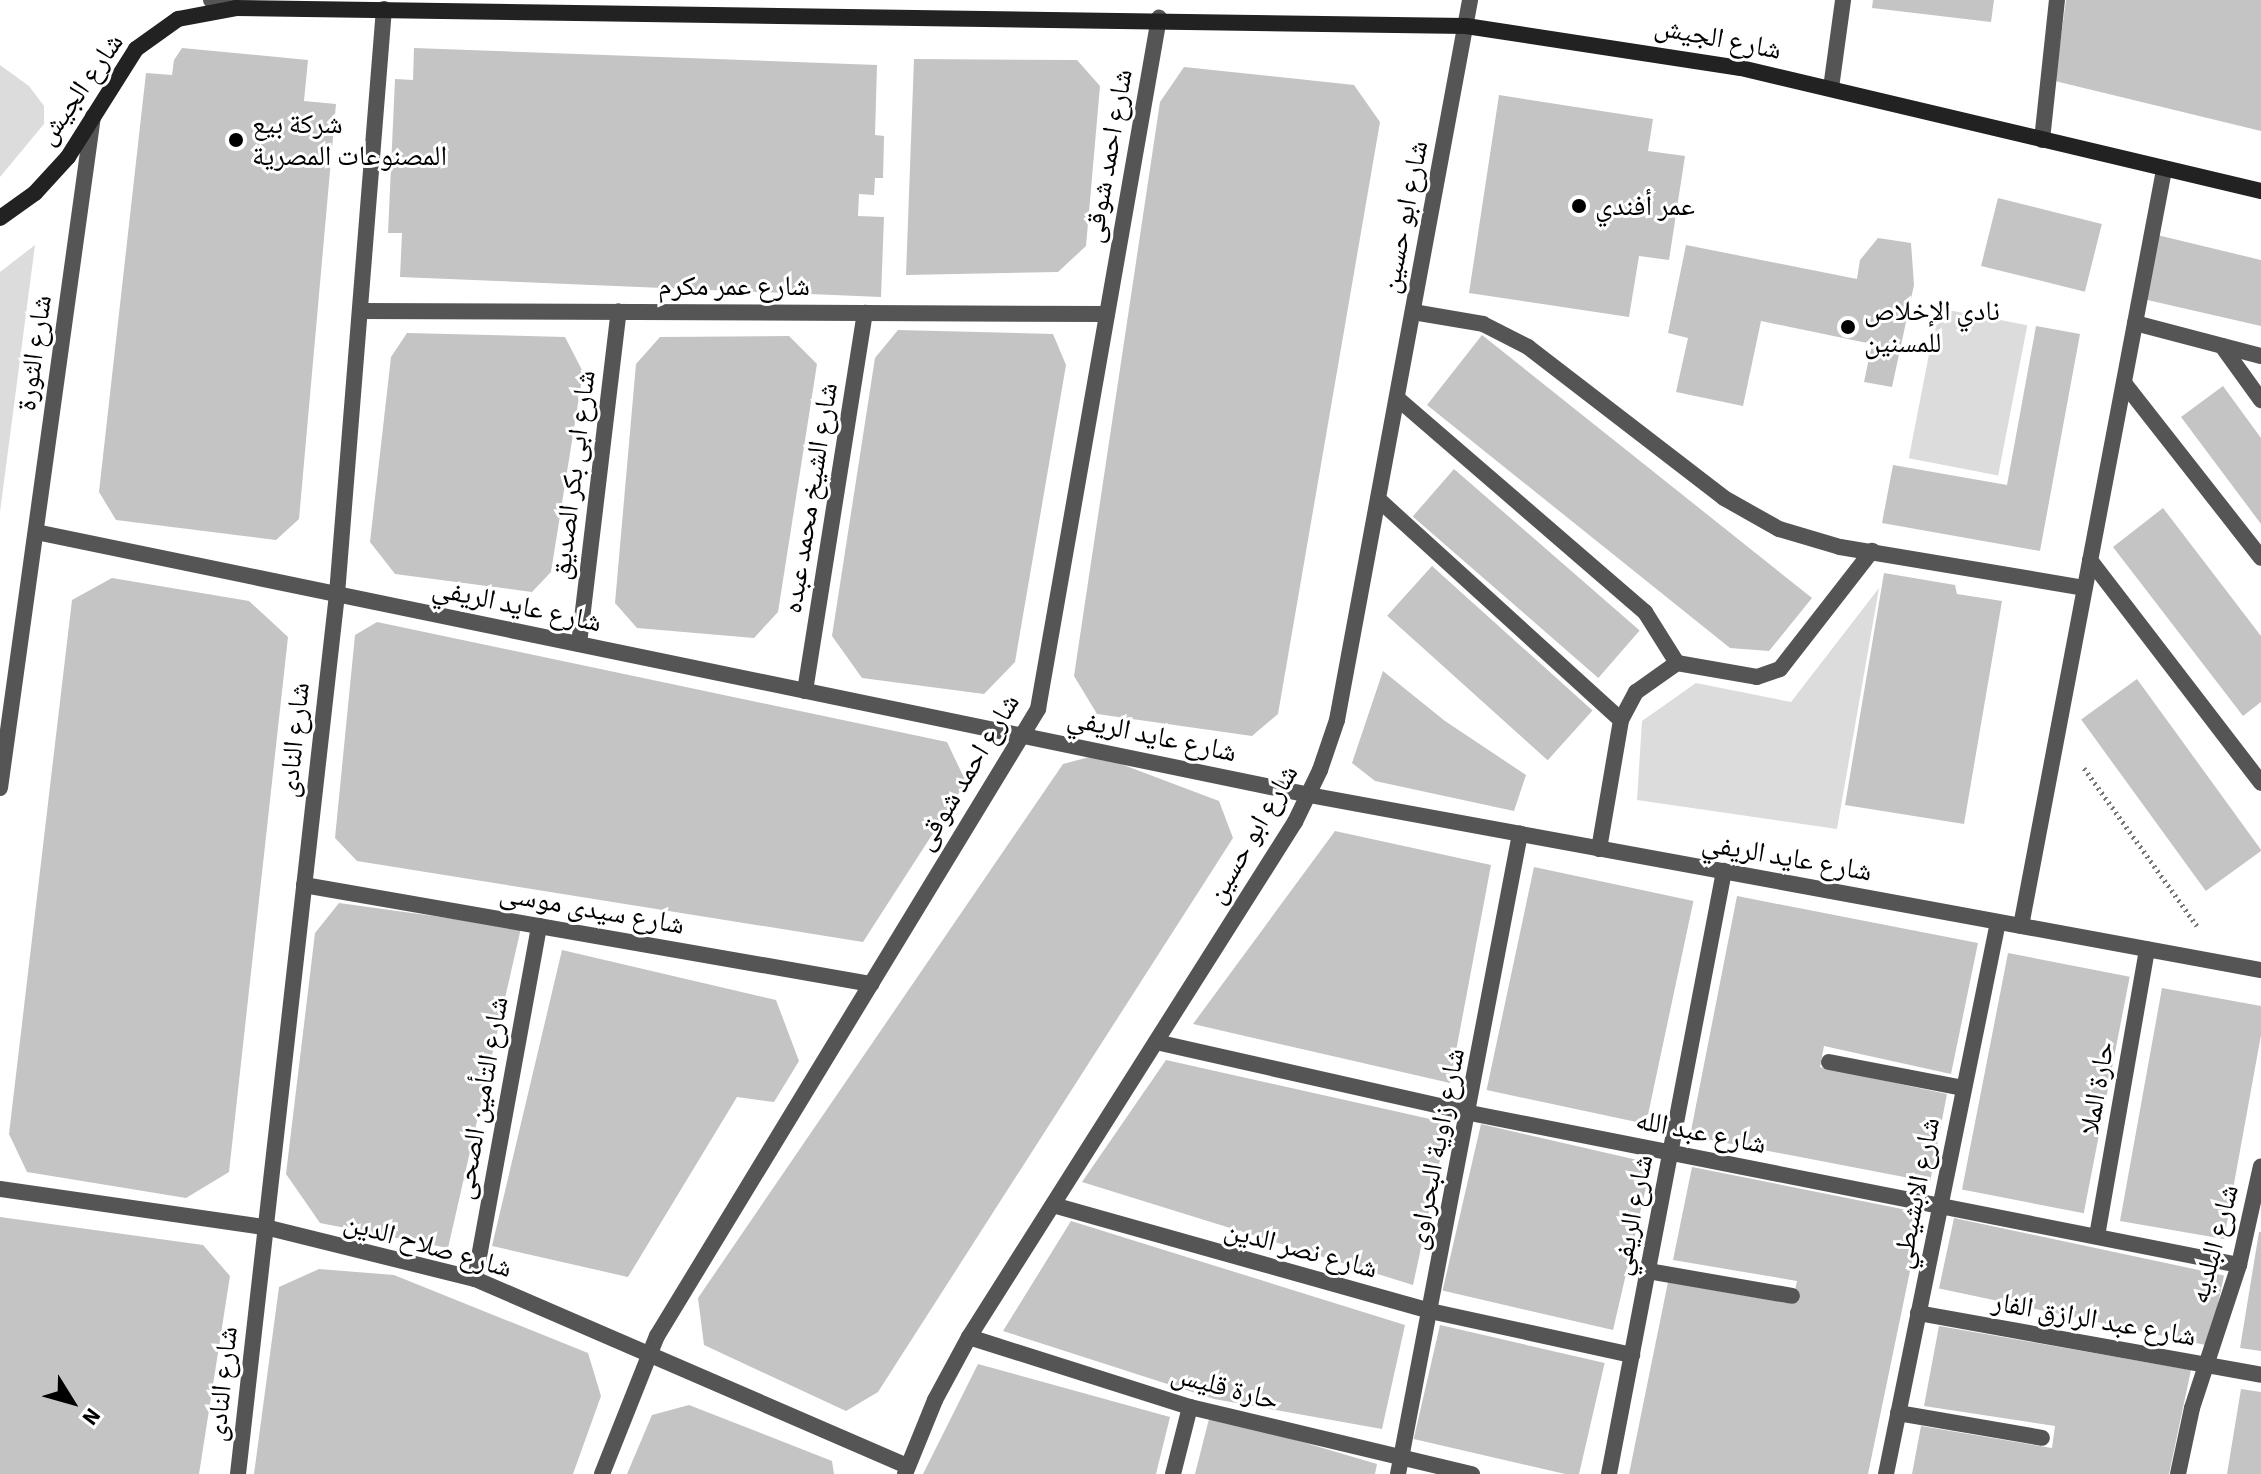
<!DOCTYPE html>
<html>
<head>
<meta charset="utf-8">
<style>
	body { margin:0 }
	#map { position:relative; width:2261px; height:1474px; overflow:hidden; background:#fff; font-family:"Source Sans 3","Noto Naskh Arabic",sans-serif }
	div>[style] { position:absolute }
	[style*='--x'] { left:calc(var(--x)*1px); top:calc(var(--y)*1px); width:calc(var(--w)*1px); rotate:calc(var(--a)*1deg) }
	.green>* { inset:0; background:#dcdcdc; transform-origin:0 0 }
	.building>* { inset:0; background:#c4c4c4; transform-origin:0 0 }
	.path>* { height:5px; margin-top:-2.5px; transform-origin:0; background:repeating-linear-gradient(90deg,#777 0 2px,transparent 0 6px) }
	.service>* { height:16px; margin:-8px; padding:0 8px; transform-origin:8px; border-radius:8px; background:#555 }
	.minor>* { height:16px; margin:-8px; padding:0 8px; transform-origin:8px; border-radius:8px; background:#555 }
	.tertiary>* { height:16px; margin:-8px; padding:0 8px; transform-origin:8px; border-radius:8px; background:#555 }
	.secondary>* { height:16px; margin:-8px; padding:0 8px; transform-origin:8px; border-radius:8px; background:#222 }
	.dots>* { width:22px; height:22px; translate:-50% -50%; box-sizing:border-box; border:4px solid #fff; border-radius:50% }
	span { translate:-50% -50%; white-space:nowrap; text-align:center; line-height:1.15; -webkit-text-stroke:6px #fff; paint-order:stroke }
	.street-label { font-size:28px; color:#000 }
	.poi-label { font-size:28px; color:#000 }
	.left { translate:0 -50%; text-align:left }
	.north { position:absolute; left:32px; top:1362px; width:80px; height:80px; -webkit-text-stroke:6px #fff; paint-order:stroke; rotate:127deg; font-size:22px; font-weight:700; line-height:32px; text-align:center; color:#000 }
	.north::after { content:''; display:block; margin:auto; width:28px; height:36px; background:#000; clip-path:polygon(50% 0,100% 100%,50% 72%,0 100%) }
</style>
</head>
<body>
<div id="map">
	<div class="green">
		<i style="clip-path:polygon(0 65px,29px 86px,44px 106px,44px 124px,0 177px)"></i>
		<i style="clip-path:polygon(35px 245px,0 512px,0 272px)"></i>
		<i style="left:1938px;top:308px;width:91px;height:153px;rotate:11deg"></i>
		<i style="clip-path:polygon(1879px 588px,1837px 829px,1637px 800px,1642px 721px,1696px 683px,1791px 702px)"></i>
	</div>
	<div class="building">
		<i style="clip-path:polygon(1873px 0,1994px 0,1991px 22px,1872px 8px)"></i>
		<i style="clip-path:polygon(2066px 0,2261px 0,2261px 131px,2055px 81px)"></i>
		<i style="clip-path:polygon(182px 48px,308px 60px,304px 101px,336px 104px,299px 519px,276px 540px,116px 520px,99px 492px,146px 73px,172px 75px,174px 60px)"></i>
		<i style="clip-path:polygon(414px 48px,877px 65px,875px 135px,884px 136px,883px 178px,875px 178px,874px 195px,859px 194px,858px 216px,884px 217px,881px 297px,400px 277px,402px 233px,388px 233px,395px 79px,413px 80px)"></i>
		<i style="clip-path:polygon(914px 59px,1077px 60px,1100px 86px,1086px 246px,1058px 272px,906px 275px)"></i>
		<i style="clip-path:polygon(1184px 67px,1354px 85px,1380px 122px,1278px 714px,1252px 736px,1097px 714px,1074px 676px,1160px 102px)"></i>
		<i style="clip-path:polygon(1499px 95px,1653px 119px,1648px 151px,1685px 156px,1669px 260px,1639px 256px,1629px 317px,1469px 293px)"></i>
		<i style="left:1998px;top:198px;width:107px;height:70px;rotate:14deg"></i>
		<i style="clip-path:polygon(2153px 234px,2261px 260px,2261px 326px,2143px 299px)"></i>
		<i style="clip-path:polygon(1878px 238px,1911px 243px,1914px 285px,1892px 387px,1864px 382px,1872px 344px,1761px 321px,1743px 406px,1676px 392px,1688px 338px,1668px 333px,1686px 245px,1857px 279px,1860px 260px)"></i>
		<i style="clip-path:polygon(2036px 326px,2080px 334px,2040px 551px,1882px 523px,1893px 465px,2007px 485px)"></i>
		<i style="clip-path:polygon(898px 330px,1053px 334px,1066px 365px,1015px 662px,984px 694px,862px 678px,832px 636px,875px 358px)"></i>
		<i style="clip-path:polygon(407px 333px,565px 337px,583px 372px,551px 572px,532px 592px,395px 574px,370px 542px,391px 357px)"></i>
		<i style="clip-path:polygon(1482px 335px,1812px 598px,1769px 651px,1730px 648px,1427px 405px)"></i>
		<i style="clip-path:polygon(789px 336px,817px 364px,778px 612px,754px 638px,637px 628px,615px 603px,636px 364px,660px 337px)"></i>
		<i style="clip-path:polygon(2223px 386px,2261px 438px,2261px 524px,2181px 417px)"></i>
		<i style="left:1454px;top:469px;width:246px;height:63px;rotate:41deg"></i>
		<i style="clip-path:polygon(2163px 508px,2261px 636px,2261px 702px,2243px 716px,2113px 547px)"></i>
		<i style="left:1432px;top:566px;width:216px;height:67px;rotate:42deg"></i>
		<i style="clip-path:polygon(1884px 573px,1955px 585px,1957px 594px,2002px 601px,1964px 824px,1845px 805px)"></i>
		<i style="clip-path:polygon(112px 578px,249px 601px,288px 637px,229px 1172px,186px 1198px,27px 1172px,9px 1134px,72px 600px)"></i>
		<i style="clip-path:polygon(377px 622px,947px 742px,966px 782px,863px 942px,357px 861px,335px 838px,355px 635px)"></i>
		<i style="clip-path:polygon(1383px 671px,1445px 721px,1526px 775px,1514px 811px,1375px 781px,1352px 763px)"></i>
		<i style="left:2137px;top:679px;width:212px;height:69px;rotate:54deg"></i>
		<i style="clip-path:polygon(1097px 755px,1219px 801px,1233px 838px,878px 1392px,846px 1411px,704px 1345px,698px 1298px,1063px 764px)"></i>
		<i style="clip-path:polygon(1335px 831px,1491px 865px,1450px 1083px,1193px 1024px)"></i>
		<i style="left:1534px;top:867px;width:163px;height:228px;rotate:12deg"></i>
		<i style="clip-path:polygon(1737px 896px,1978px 943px,1951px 1074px,1824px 1046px,1820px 1067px,1947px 1094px,1930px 1182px,1690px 1136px)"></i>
		<i style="clip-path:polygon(339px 903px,521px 928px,448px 1248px,320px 1223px,286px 1174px,315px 933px)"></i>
		<i style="clip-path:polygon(562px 950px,776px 1000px,799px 1061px,774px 1102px,737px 1097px,628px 1277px,492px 1246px)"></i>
		<i style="left:2008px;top:953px;width:124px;height:241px;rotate:11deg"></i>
		<i style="clip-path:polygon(2162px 988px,2261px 1006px,2261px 1035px,2224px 1239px,2120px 1221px)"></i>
		<i style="clip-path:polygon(1166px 1060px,1448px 1123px,1413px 1285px,1082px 1182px)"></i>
		<i style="left:1481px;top:1124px;width:175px;height:171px;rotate:13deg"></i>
		<i style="clip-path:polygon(1692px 1167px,1922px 1213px,1868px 1474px,1629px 1474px,1668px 1282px,1792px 1304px,1797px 1281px,1673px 1260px)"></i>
		<i style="clip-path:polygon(0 1217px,203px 1245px,230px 1276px,199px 1474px,0 1474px)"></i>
		<i style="left:1954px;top:1218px;width:276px;height:72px;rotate:12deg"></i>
		<i style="clip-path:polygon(1071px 1221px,1405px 1325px,1382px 1429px,1214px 1399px,1003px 1331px)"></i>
		<i style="clip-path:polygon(2259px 1232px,2261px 1232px,2261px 1351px,2240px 1348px)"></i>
		<i style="clip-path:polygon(319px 1269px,394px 1275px,588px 1353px,601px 1396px,573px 1474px,254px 1474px,279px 1287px)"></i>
		<i style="left:1440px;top:1325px;width:169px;height:117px;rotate:13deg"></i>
		<i style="clip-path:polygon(1939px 1326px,2191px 1370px,2169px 1474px,1912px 1474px,1921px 1426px,2052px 1448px,2055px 1426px,1924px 1406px)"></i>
		<i style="clip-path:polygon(978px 1364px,1170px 1417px,1156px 1474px,923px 1474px)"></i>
		<i style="clip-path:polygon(2241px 1389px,2261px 1392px,2261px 1474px,2227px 1474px)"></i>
		<i style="clip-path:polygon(689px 1405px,832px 1461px,834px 1474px,627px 1474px,652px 1415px)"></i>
		<i style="clip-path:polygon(1210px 1415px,1377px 1464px,1375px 1474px,1195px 1474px)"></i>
	</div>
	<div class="path">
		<i style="--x:2084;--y:768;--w:194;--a:54.4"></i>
	</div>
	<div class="service">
		<i style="--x:211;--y:0;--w:26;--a:18"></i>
	</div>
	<div class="minor">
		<i style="--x:1831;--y:88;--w:89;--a:-82.2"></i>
		<i style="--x:2042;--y:140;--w:141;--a:-83.9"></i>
		<i style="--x:360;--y:311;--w:747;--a:0.23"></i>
		<i style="--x:1413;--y:312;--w:71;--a:9.7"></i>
		<i style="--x:1483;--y:324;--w:51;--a:27.1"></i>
		<i style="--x:1528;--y:347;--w:247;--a:37.6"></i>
		<i style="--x:1724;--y:498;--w:63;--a:29.4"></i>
		<i style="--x:1779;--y:529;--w:64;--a:16.4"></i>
		<i style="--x:1840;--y:547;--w:247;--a:9.5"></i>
		<i style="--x:2135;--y:323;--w:130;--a:14.7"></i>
		<i style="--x:2222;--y:346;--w:67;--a:54.2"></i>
		<i style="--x:2124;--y:383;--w:222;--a:51.9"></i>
		<i style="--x:1397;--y:398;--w:328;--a:40.8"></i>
		<i style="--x:1645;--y:612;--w:60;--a:57.9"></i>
		<i style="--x:1378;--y:499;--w:328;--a:42.3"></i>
		<i style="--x:36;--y:532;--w:1300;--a:11.67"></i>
		<i style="--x:1309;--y:795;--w:968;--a:10.42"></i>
		<i style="--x:2090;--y:560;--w:281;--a:52.5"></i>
		<i style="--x:579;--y:644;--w:335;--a:-83.2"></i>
		<i style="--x:805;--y:691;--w:383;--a:-81"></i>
		<i style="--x:1599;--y:849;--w:131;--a:-80.3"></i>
		<i style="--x:1621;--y:720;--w:32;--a:-62"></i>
		<i style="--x:1636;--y:692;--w:50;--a:-35.3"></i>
		<i style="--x:1677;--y:663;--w:81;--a:9.9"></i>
		<i style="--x:1757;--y:677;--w:24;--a:-19"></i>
		<i style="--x:1780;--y:669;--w:150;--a:-52.1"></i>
		<i style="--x:304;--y:885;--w:576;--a:9.9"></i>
		<i style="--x:2021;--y:926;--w:769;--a:-79.29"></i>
		<i style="--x:1156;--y:1042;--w:322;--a:12.7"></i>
		<i style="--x:1470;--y:1113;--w:784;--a:11.18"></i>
		<i style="--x:1829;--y:1062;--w:136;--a:11"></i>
		<i style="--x:0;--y:1189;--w:268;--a:8.2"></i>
		<i style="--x:265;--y:1227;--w:216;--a:13.9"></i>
		<i style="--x:475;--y:1279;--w:471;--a:23.4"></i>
		<i style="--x:1053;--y:1205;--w:392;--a:15.7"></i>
		<i style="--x:1430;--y:1311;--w:207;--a:12.3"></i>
		<i style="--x:2097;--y:1236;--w:291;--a:-80.1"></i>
		<i style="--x:1648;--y:1271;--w:146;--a:9.8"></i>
		<i style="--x:475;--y:1279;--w:359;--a:-79.7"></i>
		<i style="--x:1918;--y:1313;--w:349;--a:10.2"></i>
		<i style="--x:969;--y:1337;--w:232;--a:17.6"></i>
		<i style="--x:1190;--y:1407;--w:290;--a:13.4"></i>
		<i style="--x:1898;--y:1413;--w:146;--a:9.8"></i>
		<i style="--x:238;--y:1474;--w:886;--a:-83.58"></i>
		<i style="--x:337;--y:594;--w:587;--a:-85.41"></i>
		<i style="--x:602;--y:1474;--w:149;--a:-68.3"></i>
		<i style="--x:657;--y:1336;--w:734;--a:-58.71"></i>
		<i style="--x:1038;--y:709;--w:702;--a:-80.07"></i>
		<i style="--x:905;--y:1474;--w:80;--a:-67.9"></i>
		<i style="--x:935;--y:1400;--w:72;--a:-61.6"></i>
		<i style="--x:969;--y:1337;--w:610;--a:-57.67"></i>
		<i style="--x:1295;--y:822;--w:58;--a:-64.3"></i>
		<i style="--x:1320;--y:770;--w:53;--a:-71.2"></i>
		<i style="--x:1337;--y:720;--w:732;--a:-79.53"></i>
		<i style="--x:1173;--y:1474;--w:69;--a:-75.8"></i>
		<i style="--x:1398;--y:1474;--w:652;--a:-79.21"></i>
		<i style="--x:1609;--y:1474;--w:614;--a:-79.2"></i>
		<i style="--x:1886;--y:1474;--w:563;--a:-78.53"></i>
		<i style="--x:2178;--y:1474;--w:67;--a:-78"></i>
		<i style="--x:2192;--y:1408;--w:151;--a:-71.8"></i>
		<i style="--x:2239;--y:1265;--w:101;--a:-77.5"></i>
	</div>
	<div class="tertiary">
		<i style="--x:0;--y:788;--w:678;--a:-82.12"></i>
	</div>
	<div class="secondary">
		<i style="--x:0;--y:218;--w:43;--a:-35.5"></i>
		<i style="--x:35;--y:193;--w:49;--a:-47.5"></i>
		<i style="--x:68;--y:157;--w:128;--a:-57.8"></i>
		<i style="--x:136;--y:49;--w:52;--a:-35.5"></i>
		<i style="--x:178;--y:19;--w:59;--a:-10.7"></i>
		<i style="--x:236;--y:8;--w:1230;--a:0.84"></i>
		<i style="--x:1466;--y:26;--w:278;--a:8.7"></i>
		<i style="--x:1741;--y:68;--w:534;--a:13.31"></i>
	</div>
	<div class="dots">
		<i style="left:236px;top:140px;background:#000"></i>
		<i style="left:1579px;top:206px;background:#000"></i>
		<i style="left:1848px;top:327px;background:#000"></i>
	</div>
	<div class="street-label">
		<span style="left:1718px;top:38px;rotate:11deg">شارع الجيش</span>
		<span style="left:80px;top:89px;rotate:-55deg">شارع الجيش</span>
		<span style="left:1108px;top:156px;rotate:-80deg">شارع احمد شوقى</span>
		<span style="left:1404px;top:217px;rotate:-79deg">شارع ابو حسين</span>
		<span style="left:734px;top:286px">شارع عمر مكرم</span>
		<span style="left:34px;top:353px;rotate:-82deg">شارع الثورة</span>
		<span style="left:573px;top:475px;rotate:-83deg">شارع ابى بكر الصديق</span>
		<span style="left:810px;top:498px;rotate:-81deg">شارع الشيخ محمد عبده</span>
		<span style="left:517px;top:605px;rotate:12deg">شارع عايد الريفي</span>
		<span style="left:1152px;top:735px;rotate:12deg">شارع عايد الريفي</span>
		<span style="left:294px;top:740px;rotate:-84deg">شارع النادى</span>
		<span style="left:967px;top:772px;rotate:-59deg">شارع احمد شوقى</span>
		<span style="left:1252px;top:834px;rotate:-60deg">شارع ابو حسين</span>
		<span style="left:1787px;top:857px;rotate:10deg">شارع عايد الريفي</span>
		<span style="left:592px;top:909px;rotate:10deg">شارع سيدى موسى</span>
		<span style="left:2097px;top:1088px;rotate:-80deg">حارة الملا</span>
		<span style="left:481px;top:1098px;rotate:-80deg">شارع التأمين الصحى</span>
		<span style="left:1701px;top:1132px;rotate:11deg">شارع عبد الله</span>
		<span style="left:1436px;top:1149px;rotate:-79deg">شارع زاوية البحراوى</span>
		<span style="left:1916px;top:1193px;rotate:-79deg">شارع الابشيطي</span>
		<span style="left:1632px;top:1215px;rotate:-79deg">شارع الريفي</span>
		<span style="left:2214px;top:1244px;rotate:-75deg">شارع البلديه</span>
		<span style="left:428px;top:1245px;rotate:16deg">شارع صلاح الدين</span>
		<span style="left:1301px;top:1249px;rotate:15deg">شارع نصر الدين</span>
		<span style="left:2094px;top:1319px;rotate:10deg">شارع عبد الرازق الفار</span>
		<span style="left:222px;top:1384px;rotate:-84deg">شارع النادى</span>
		<span style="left:1225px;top:1387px;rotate:15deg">حارة قليس</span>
	</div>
	<div class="poi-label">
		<span class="left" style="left:252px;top:140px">شركة بيع<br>المصنوعات المصرية</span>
		<span class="left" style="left:1595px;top:206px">عمر أفندي</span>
		<span class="left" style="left:1864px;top:327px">نادي الإخلاص<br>للمسنين</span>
	</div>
	<div class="north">N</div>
</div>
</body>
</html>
